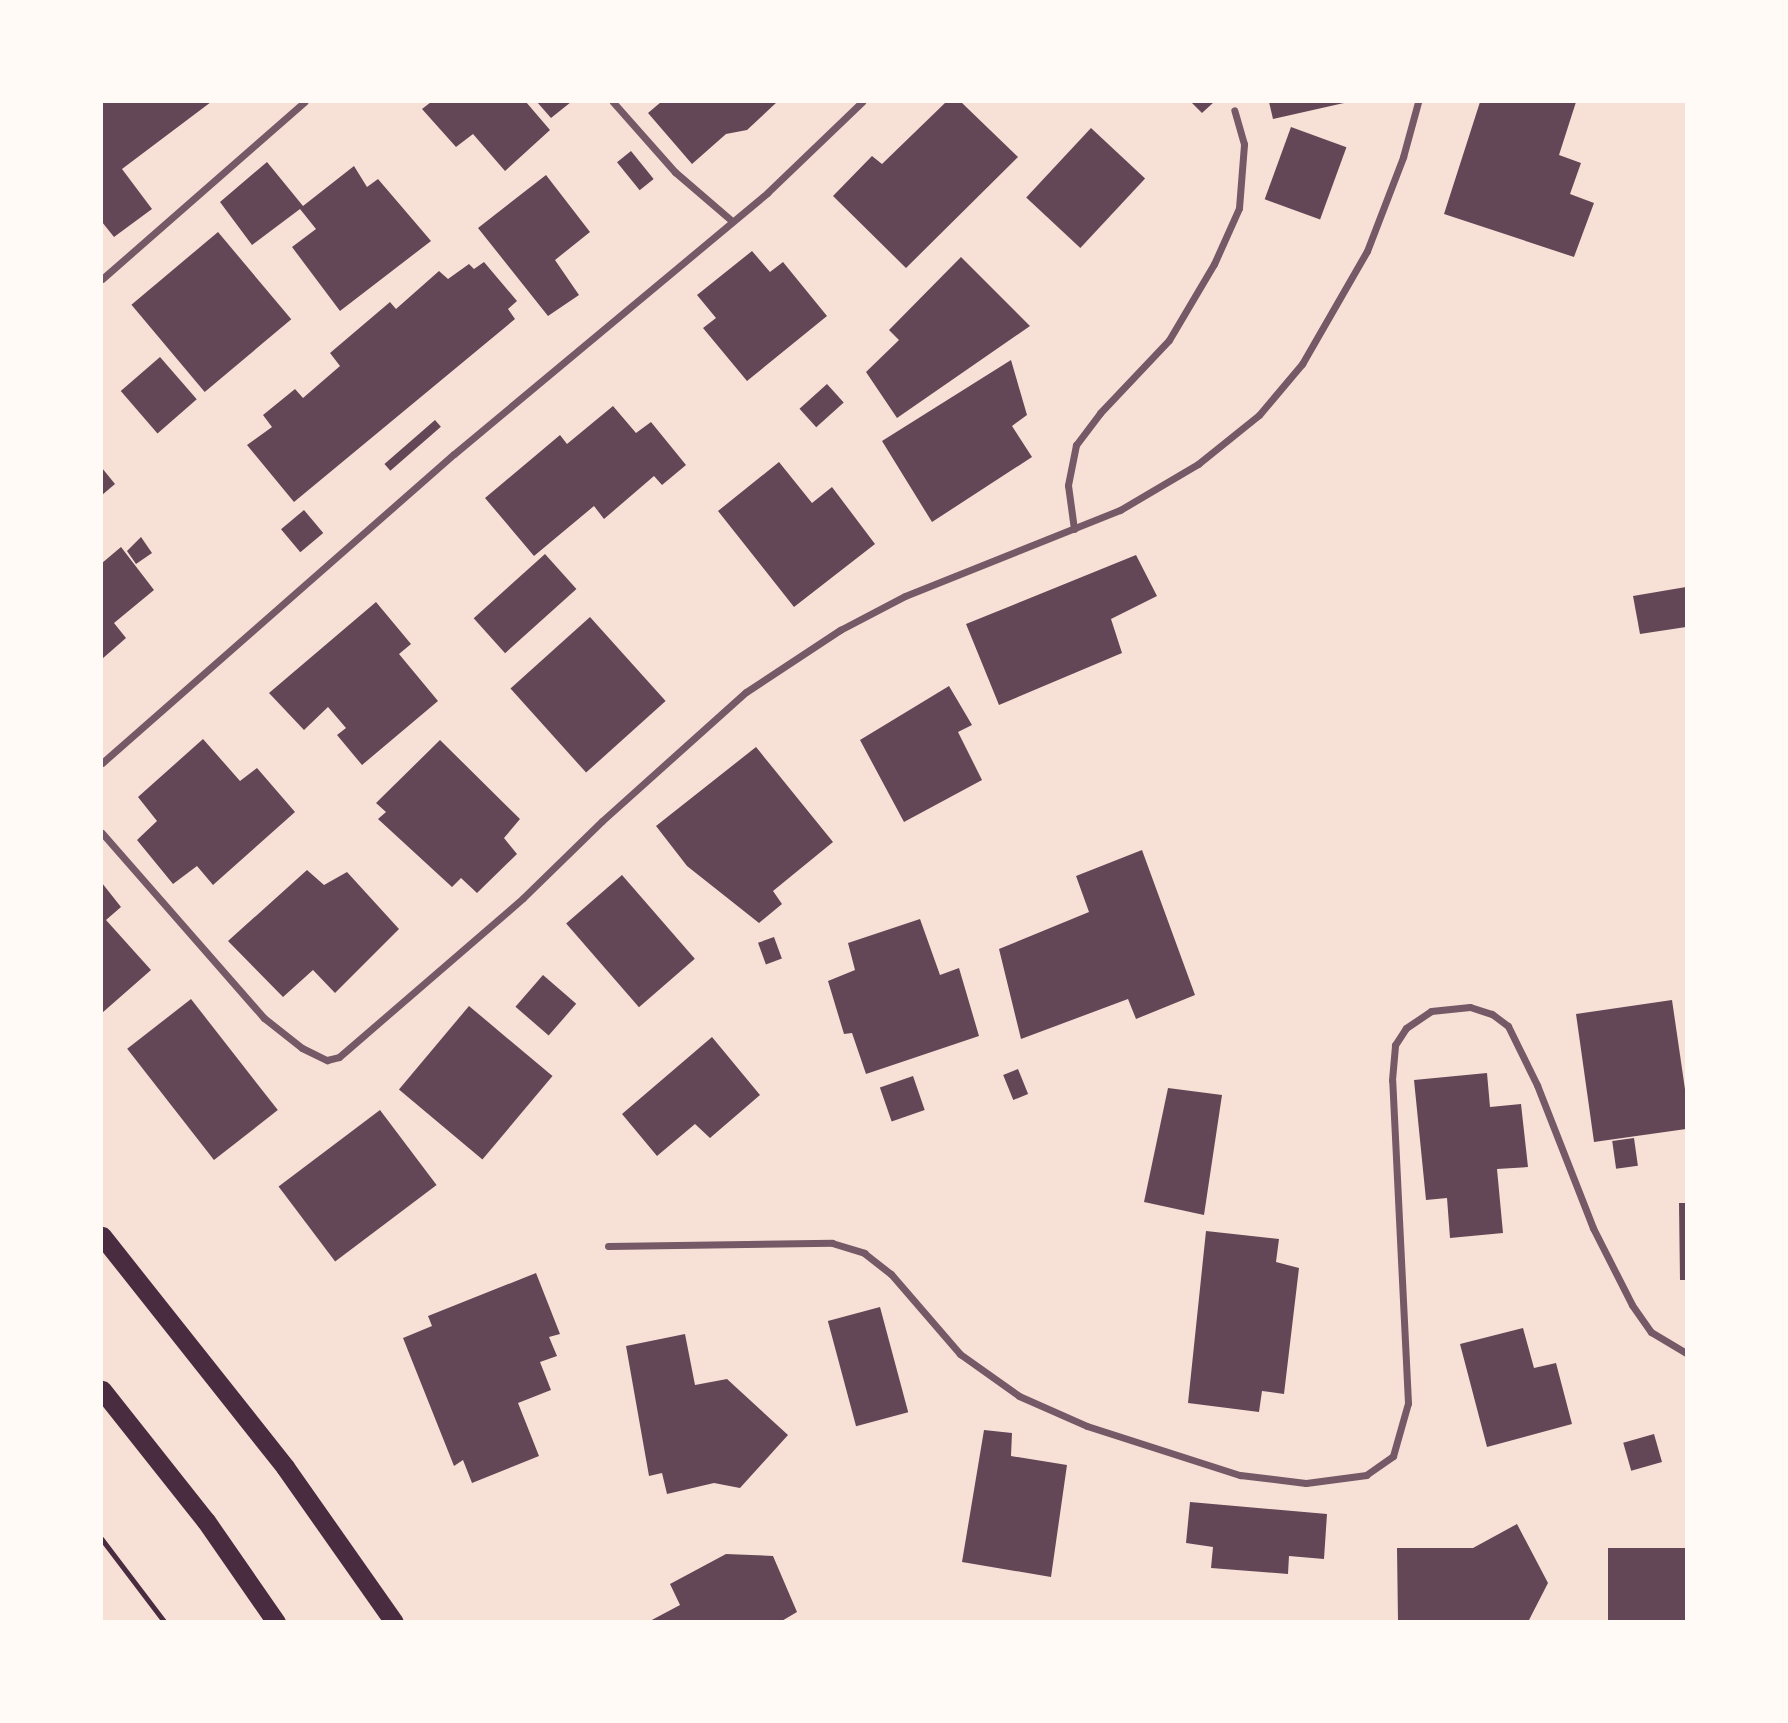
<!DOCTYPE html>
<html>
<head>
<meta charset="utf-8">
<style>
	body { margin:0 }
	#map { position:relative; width:1788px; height:1723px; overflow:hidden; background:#f7e1d7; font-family:"DM Sans",sans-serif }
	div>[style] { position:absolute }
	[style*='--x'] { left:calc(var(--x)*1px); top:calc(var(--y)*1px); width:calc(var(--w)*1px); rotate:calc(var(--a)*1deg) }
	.building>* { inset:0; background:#644757; transform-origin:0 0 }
	.path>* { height:4.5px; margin:-2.25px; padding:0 2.25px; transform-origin:2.25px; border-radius:2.25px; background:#4a2c40 }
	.minor>* { height:7px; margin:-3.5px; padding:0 3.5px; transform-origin:3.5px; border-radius:3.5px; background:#755966 }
	.trunk>* { height:19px; margin:-9.5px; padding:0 9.5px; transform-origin:9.5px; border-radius:9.5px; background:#4a2c40 }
	span { translate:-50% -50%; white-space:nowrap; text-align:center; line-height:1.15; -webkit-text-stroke:6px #fffaf5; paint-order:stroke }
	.frame { position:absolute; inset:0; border:103px solid #fffaf5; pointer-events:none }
</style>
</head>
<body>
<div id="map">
	<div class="building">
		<i style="clip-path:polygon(102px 102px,211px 102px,122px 169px,152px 209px,114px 237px,102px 222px)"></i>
		<i style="clip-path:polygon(431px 102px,526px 102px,550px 130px,505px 171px,473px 134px,456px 147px,422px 109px)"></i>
		<i style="clip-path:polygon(537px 102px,571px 102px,551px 118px)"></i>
		<i style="clip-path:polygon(661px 102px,777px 102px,747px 130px,726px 134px,692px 164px,648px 113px)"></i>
		<i style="clip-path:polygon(946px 102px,961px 102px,1018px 157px,906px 268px,833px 196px,872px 156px,882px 164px)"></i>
		<i style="clip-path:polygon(1191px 102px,1214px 102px,1202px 113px)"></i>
		<i style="clip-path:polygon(1269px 102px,1343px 102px,1344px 103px,1273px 119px)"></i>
		<i style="clip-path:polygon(1480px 102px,1576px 102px,1559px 155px,1581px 163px,1570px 194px,1594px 203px,1574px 257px,1444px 214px)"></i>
		<i style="left:1291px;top:127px;width:59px;height:77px;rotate:20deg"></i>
		<i style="left:1091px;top:128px;width:74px;height:95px;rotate:43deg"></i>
		<i style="left:631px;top:151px;width:36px;height:18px;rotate:51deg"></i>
		<i style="clip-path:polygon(267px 162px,303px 206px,354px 166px,367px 187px,378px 179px,431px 241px,340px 311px,292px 247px,316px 229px,300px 209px,252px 245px,220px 202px)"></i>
		<i style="clip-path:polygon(546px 175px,590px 232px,555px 260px,579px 295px,548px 316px,478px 228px)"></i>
		<i style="left:218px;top:232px;width:114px;height:113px;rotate:50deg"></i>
		<i style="clip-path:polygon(752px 251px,770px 272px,783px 262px,827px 316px,747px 381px,703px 328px,716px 318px,697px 295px)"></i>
		<i style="clip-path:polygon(961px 257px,1030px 326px,897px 418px,866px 372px,899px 340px,889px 330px)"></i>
		<i style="clip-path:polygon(484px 262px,517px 301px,508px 309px,515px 319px,294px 502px,247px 445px,272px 427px,263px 415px,295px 389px,303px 398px,340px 366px,330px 353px,390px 302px,396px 309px,439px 271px,448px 279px,469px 264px,474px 269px)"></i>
		<i style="left:160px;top:357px;width:56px;height:52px;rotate:49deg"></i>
		<i style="clip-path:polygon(1011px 360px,1027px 415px,1012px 426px,1032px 457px,932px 522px,882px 441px)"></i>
		<i style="left:827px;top:384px;width:25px;height:37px;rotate:48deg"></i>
		<i style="clip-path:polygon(613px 406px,636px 433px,651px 422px,686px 465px,662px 485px,654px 476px,604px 519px,594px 506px,534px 556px,485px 498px,560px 435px,567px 444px)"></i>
		<i style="left:435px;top:420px;width:9px;height:67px;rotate:49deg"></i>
		<i style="clip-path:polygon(779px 462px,812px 503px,832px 487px,875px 544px,794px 607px,718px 511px)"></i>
		<i style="clip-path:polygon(102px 468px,115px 484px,102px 495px)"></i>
		<i style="left:304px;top:510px;width:30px;height:30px;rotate:50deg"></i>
		<i style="clip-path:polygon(141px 537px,152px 553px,136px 564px,127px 551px)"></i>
		<i style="clip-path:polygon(121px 547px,154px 590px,114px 623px,126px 638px,102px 659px,102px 563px)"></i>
		<i style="left:545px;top:554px;width:47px;height:96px;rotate:48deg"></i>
		<i style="clip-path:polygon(1136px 555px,1157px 596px,1111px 619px,1122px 653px,999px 705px,966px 624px)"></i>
		<i style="clip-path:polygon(1686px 587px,1686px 627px,1640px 634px,1633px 596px)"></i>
		<i style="clip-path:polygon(376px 602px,411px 644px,399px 654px,438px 701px,362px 765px,337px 735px,346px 728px,328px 707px,304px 730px,269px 693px)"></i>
		<i style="left:590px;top:617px;width:113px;height:107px;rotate:48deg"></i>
		<i style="clip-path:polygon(949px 686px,972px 725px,958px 732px,982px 780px,904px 822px,860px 740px)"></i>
		<i style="clip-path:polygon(203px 739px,240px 781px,257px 768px,295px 812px,213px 885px,197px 866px,173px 884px,137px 840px,157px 821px,138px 797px)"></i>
		<i style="clip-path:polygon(440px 740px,520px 819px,504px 838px,517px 854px,477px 893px,461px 878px,452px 887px,378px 819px,386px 812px,376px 803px)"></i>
		<i style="clip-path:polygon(756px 747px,833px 842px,773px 891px,782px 904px,759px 923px,687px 866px,656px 826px)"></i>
		<i style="clip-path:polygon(1142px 850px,1195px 995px,1136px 1019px,1128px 999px,1021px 1039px,999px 949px,1089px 912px,1076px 876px)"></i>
		<i style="clip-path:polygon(307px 870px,324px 885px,347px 872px,399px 929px,335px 993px,313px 970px,283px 997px,228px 941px)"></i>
		<i style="left:622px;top:875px;width:111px;height:74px;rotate:49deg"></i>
		<i style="clip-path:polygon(102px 883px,121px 907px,106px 920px,151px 970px,102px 1013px)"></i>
		<i style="clip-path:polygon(920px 919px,940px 975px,959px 968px,979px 1036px,866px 1074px,852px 1033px,844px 1034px,828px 981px,855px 970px,848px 943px)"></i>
		<i style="left:774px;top:937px;width:23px;height:17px;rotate:70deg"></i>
		<i style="left:543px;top:975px;width:44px;height:42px;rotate:41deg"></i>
		<i style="left:191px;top:999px;width:141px;height:81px;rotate:52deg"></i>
		<i style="clip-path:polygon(1672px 1000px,1686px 1096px,1686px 1129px,1594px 1142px,1576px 1014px)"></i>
		<i style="left:469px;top:1006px;width:109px;height:109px;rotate:40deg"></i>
		<i style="clip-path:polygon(712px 1037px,760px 1095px,710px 1138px,695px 1124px,657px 1156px,622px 1114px)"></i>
		<i style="left:1018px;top:1069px;width:27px;height:16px;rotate:68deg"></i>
		<i style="clip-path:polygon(1487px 1073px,1490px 1107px,1521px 1104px,1528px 1167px,1497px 1169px,1503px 1233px,1450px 1238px,1447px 1198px,1426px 1200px,1414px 1080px)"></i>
		<i style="left:913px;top:1076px;width:36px;height:35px;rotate:71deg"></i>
		<i style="clip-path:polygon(1168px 1088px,1222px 1095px,1204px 1215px,1144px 1202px)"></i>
		<i style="left:380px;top:1110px;width:94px;height:127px;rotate:53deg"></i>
		<i style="left:1634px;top:1138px;width:28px;height:22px;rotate:82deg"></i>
		<i style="clip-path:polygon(1679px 1203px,1686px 1203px,1686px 1280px,1680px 1280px)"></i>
		<i style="clip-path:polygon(1206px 1231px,1279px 1239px,1276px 1262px,1299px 1268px,1284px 1394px,1262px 1391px,1259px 1412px,1188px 1403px)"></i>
		<i style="clip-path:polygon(536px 1273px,560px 1334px,549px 1337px,557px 1356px,540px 1362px,551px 1390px,518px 1403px,539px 1456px,472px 1483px,463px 1460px,454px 1466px,403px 1338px,432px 1326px,428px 1316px)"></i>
		<i style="left:880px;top:1307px;width:109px;height:54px;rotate:75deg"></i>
		<i style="clip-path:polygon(1523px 1328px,1534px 1368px,1556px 1363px,1572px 1424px,1487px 1447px,1460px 1344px)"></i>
		<i style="clip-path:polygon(685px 1334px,695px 1385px,727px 1379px,788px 1435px,740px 1488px,714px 1483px,667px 1494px,662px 1473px,649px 1476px,626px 1346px)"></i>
		<i style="clip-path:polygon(984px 1430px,1012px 1433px,1011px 1456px,1067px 1465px,1051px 1577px,962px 1562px)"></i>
		<i style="left:1654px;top:1434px;width:29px;height:32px;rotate:74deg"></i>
		<i style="clip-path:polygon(1190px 1502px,1327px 1514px,1324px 1559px,1289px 1556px,1288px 1574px,1211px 1568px,1213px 1547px,1186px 1543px)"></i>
		<i style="clip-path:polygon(1517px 1524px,1548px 1583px,1528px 1622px,1398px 1622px,1397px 1548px,1473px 1548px)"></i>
		<i style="left:1686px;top:1548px;width:74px;height:78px;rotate:90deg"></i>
		<i style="clip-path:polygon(726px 1554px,773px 1556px,797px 1612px,780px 1622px,648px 1622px,680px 1605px,670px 1584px)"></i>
	</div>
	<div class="path">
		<i style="--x:102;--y:1539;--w:104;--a:52.8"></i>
	</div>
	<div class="minor">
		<i style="--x:613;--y:102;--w:94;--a:48.5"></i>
		<i style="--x:675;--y:172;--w:75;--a:40.7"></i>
		<i style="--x:102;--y:279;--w:269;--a:-41.2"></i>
		<i style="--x:1074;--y:529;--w:44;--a:-97.8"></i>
		<i style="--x:1068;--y:485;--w:41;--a:-78.7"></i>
		<i style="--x:1076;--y:445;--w:40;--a:-53"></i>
		<i style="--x:1100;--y:413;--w:100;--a:-46.6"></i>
		<i style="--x:1169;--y:340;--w:88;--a:-59.4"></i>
		<i style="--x:1214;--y:264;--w:61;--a:-65.9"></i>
		<i style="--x:1239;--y:208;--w:64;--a:-85.5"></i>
		<i style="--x:1244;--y:144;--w:35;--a:-106"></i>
		<i style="--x:102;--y:763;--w:468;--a:-41.3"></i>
		<i style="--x:454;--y:454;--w:408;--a:-39.8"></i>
		<i style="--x:767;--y:193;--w:132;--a:-43.8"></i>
		<i style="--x:102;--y:833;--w:246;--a:48.8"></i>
		<i style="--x:264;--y:1018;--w:48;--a:38.3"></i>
		<i style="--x:302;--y:1048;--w:28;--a:26"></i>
		<i style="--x:327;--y:1060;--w:12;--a:-14"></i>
		<i style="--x:339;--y:1057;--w:243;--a:-40.8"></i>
		<i style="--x:523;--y:898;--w:110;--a:-44.3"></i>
		<i style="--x:602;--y:821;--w:193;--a:-41.9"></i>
		<i style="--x:746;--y:692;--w:113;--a:-33.4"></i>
		<i style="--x:840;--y:630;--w:73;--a:-27.6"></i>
		<i style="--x:905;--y:596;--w:232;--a:-21.8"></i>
		<i style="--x:1120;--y:510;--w:91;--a:-30.5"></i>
		<i style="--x:1198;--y:464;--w:78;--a:-38.8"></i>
		<i style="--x:1259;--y:415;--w:67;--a:-49.9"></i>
		<i style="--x:1302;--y:364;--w:130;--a:-60.1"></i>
		<i style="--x:1367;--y:251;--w:101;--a:-69"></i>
		<i style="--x:1403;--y:157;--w:57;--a:-74.7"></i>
		<i style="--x:608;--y:1246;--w:224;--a:-0.8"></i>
		<i style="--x:832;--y:1243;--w:34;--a:17"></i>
		<i style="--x:864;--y:1253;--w:34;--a:38"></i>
		<i style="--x:891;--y:1274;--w:106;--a:49.2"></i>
		<i style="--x:960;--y:1354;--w:72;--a:35.4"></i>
		<i style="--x:1019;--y:1396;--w:74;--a:23.8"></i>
		<i style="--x:1087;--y:1426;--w:161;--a:17.8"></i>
		<i style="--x:1240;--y:1475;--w:66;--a:6.9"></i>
		<i style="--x:1306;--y:1483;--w:61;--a:-7.6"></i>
		<i style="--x:1366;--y:1475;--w:33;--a:-35"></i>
		<i style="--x:1393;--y:1456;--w:55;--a:-74.2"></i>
		<i style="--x:1408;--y:1403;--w:323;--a:-92.8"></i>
		<i style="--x:1392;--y:1080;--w:35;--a:-85"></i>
		<i style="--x:1395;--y:1045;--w:20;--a:-57"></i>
		<i style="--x:1406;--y:1028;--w:30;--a:-34"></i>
		<i style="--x:1431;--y:1011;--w:39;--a:-6"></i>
		<i style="--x:1470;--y:1007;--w:23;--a:18"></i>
		<i style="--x:1492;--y:1014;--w:20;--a:37"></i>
		<i style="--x:1508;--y:1026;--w:66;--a:63.8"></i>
		<i style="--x:1537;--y:1085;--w:154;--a:68.6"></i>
		<i style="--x:1593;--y:1228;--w:86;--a:63.1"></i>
		<i style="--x:1632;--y:1305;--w:33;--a:55"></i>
		<i style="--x:1651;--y:1332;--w:41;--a:31"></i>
	</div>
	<div class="trunk">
		<i style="--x:102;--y:1236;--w:295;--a:51.6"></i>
		<i style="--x:285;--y:1467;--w:189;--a:54.9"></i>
		<i style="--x:102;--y:1390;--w:167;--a:51.6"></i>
		<i style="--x:206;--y:1521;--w:123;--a:55.3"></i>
	</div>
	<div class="frame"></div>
</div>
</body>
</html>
